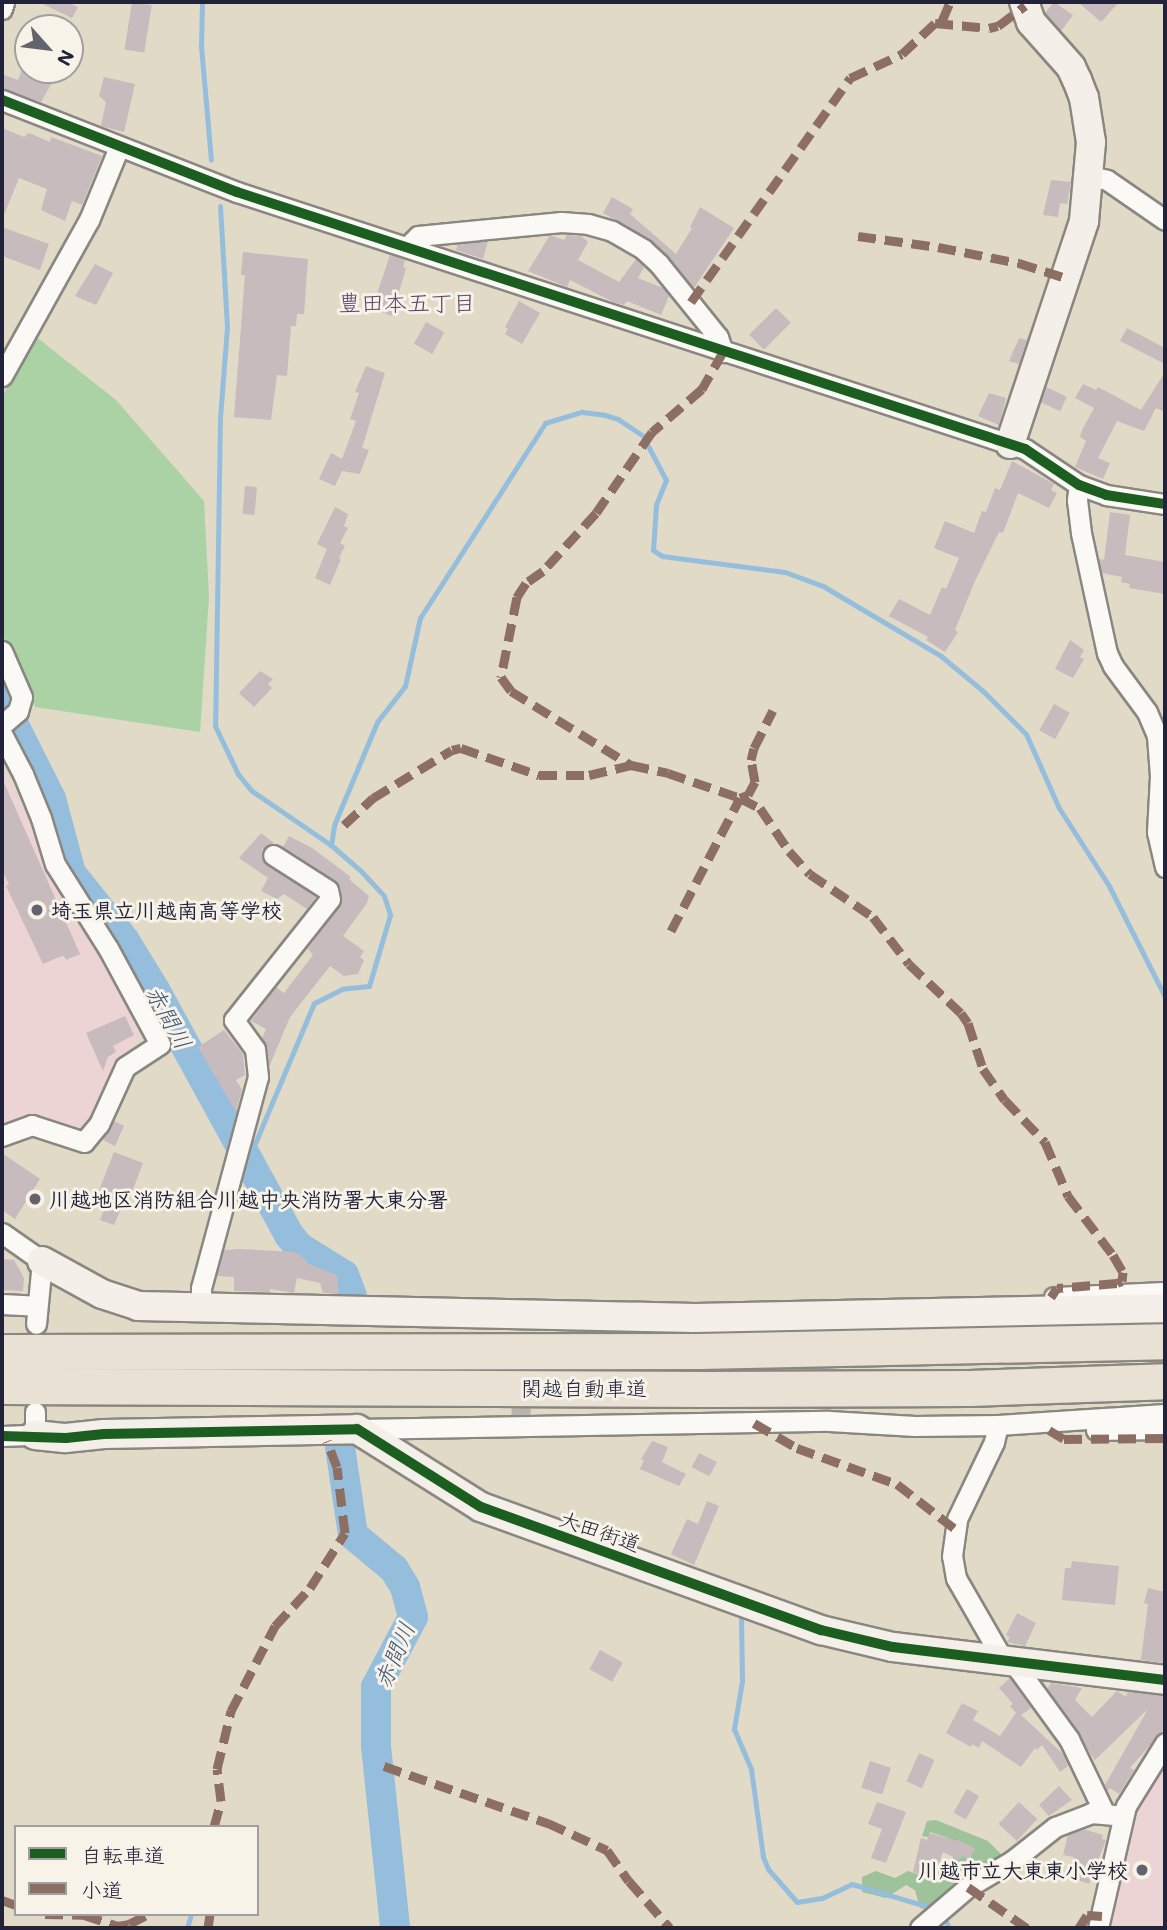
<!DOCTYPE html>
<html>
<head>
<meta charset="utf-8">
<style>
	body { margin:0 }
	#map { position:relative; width:1167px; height:1930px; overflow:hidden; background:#e0dac6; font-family:Mali,"Klee One",sans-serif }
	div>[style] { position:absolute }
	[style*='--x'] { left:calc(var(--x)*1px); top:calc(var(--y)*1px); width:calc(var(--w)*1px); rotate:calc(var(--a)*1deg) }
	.built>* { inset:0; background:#ebd4d3 }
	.green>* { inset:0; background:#abd2a4 }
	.forest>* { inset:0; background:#9ec299 }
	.stream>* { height:5px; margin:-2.5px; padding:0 2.5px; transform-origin:2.5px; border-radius:2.5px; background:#95bedd }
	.river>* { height:30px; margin:-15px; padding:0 15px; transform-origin:15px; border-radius:15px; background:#95bedd }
	.building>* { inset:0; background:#c8bbbd; transform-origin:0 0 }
	.street-tunnel>* { height:19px; margin-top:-9.5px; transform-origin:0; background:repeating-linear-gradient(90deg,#bab5aa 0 19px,transparent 0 29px) }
	.roads { filter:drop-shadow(2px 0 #8a8781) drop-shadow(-2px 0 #8a8781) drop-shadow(0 2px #8a8781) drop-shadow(0 -2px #8a8781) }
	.street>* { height:19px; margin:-9.5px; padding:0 9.5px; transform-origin:9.5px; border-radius:9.5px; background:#faf9f6 }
	.secondary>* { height:28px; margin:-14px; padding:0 14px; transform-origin:14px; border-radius:14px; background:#f4f0e9 }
	.highway>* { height:35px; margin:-17.5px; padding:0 17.5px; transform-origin:17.5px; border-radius:17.5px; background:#e9e1d4 }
	.quiet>* { height:9px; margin-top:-4.5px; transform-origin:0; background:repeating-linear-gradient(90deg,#8d6e63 0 18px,transparent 0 27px) }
	.cycleway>* { height:10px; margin:-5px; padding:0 5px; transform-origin:5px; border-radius:5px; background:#1b5e20 }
	.dots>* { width:19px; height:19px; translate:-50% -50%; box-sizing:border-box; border:4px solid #f7f3e8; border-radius:50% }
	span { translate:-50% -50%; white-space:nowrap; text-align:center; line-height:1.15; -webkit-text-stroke:6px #f7f3e8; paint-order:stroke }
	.poi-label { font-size:21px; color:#22223b; font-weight:700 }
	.left { translate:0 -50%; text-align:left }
	.right { translate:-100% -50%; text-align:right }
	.street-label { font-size:21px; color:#22223b }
	.neighbourhood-label { font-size:23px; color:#5c486c }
	.water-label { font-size:23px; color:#3f5477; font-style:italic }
	.frame { position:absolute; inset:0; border:4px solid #22223b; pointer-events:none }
	.legend { position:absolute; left:14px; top:1825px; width:245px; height:91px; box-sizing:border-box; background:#f7f3e8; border:2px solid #a29fa3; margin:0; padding:9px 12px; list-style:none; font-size:21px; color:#22223b }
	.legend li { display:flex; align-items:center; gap:14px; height:35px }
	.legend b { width:35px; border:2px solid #a29fa3 }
	.north { position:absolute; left:14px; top:14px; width:70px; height:70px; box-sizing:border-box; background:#f7f3e8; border:2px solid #a29fa3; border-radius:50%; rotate:118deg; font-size:19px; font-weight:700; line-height:28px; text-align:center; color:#22223b }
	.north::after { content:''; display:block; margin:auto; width:24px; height:32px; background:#64626c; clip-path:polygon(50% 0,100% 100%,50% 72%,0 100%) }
</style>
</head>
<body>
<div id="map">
	<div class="built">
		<i style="clip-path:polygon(2px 769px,15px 791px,50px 872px,142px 1030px,135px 1046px,116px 1059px,89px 1120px,75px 1128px,34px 1117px,2px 1128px)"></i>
		<i style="clip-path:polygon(1165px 1756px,1165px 1928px,1103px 1928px,1134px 1811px)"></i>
	</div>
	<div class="green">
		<i style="clip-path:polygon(35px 336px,116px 400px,204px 501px,209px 597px,200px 732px,35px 707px,12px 648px,2px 636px,2px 397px)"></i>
	</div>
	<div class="forest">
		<i style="clip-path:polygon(936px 1820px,988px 1841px,1003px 1856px,998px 1863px,941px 1896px,928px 1910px,920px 1908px,915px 1890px,906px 1885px,886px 1898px,862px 1892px,862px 1877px,876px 1871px,895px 1878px,908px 1871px,935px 1880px,939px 1871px,947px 1868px,955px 1854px,949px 1838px,930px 1832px,928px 1837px,922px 1836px,927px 1821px)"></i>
	</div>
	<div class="stream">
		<i style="--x:202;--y:2;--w:44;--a:91.3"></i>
		<i style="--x:201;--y:46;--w:114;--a:85"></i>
		<i style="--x:220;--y:206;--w:121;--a:86.7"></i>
		<i style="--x:227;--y:327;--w:90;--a:94.4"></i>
		<i style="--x:220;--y:417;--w:309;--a:90.9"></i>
		<i style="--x:215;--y:726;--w:53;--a:64.4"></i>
		<i style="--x:238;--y:774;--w:22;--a:51"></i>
		<i style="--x:252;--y:791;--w:96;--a:34.4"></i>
		<i style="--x:331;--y:845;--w:38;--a:41"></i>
		<i style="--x:360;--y:870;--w:35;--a:47"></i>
		<i style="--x:384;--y:896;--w:20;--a:72"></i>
		<i style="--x:390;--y:915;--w:74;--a:106.5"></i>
		<i style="--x:369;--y:986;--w:27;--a:174"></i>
		<i style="--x:342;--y:989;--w:31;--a:153"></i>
		<i style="--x:314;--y:1003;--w:168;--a:112.8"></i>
		<i style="--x:647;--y:444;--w:41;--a:62.2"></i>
		<i style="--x:666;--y:480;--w:27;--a:112"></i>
		<i style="--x:656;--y:505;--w:45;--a:93.8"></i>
		<i style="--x:653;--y:550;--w:11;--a:34"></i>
		<i style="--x:662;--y:556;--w:124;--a:7.4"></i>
		<i style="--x:785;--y:572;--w:40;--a:20.2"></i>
		<i style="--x:823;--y:586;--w:137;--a:30.7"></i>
		<i style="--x:941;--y:656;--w:56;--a:39.9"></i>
		<i style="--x:984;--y:692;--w:59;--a:45"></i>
		<i style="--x:1026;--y:734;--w:81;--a:66"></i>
		<i style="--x:1059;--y:808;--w:93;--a:57.3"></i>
		<i style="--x:1109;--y:886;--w:124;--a:63.2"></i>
		<i style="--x:331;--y:845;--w:20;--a:-81"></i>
		<i style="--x:334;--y:825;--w:112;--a:-67.3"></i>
		<i style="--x:377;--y:722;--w:46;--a:-52.1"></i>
		<i style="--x:405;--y:686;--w:70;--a:-77.6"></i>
		<i style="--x:420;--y:618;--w:232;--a:-57.3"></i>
		<i style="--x:545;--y:423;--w:39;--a:-17"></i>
		<i style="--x:582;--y:412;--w:23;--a:7"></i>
		<i style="--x:605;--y:415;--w:14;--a:17"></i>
		<i style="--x:618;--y:419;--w:30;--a:34"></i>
		<i style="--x:741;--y:1617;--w:64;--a:89.1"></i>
		<i style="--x:742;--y:1681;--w:49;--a:99.5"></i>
		<i style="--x:734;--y:1729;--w:43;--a:67"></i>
		<i style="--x:751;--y:1769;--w:89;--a:82.2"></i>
		<i style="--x:763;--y:1857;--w:13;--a:67"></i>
		<i style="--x:768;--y:1869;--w:44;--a:48.7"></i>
		<i style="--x:797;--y:1902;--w:25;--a:-9"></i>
		<i style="--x:822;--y:1898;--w:33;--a:-25"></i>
		<i style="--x:852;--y:1884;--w:80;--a:16.6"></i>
		<i style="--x:945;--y:1920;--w:9;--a:63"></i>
		<i style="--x:187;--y:1928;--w:15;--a:-74"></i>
	</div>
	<div class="river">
		<i style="--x:2;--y:692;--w:24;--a:73"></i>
		<i style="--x:11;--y:719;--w:89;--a:63.4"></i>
		<i style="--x:51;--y:799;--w:77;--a:74.9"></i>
		<i style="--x:71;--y:873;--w:87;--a:51.5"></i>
		<i style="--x:125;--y:941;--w:57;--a:58.5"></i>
		<i style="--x:155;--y:990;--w:279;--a:61.3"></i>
		<i style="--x:289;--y:1235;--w:16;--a:50"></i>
		<i style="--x:299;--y:1247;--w:53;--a:31.9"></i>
		<i style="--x:344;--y:1275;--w:22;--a:69"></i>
		<i style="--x:340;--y:1447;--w:89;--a:81.6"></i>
		<i style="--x:353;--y:1535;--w:53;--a:39.7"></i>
		<i style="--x:394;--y:1569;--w:21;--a:59"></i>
		<i style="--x:405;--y:1587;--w:31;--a:75"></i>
		<i style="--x:413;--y:1617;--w:79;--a:117.9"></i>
		<i style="--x:376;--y:1687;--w:59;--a:90"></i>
		<i style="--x:376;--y:1746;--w:183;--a:84"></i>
	</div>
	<div class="building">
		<i style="clip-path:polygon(39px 2px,67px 2px,78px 7px,72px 18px)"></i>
		<i style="left:132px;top:2px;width:20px;height:48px;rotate:9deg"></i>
		<i style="clip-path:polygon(1054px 2px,1073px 15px,1061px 31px,1045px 13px)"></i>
		<i style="clip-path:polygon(1078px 2px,1119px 2px,1101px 22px)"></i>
		<i style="clip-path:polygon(23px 67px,54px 79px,41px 102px,2px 88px,2px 74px,18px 80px)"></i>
		<i style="clip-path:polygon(104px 77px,135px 84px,124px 132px,101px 126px,106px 102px,99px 96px)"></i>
		<i style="clip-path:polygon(2px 128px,24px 137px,29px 133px,50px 142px,51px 137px,102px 156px,82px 205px,72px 201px,65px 221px,41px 210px,47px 189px,19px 178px,2px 220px)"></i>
		<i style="clip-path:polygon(1051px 180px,1071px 182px,1067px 204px,1060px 203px,1058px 217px,1043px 215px)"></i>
		<i style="clip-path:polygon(612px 197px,633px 209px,630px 214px,676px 254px,692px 228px,690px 227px,700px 207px,734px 228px,694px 288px,651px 240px,603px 213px)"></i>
		<i style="clip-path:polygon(2px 227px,49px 244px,40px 270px,2px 256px)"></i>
		<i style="clip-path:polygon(550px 235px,564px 240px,567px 235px,581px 236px,588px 242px,578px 260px,619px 282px,636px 259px,644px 267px,638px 278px,663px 288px,669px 296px,661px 315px,627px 301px,624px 305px,613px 302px,570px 280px,567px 287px,528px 271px)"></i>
		<i style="clip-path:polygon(488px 241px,483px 259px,456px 250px,458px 244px)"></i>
		<i style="clip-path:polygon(243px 252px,308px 259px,304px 314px,297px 314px,296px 326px,291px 326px,287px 376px,277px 375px,271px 420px,234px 417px,245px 275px,241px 275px)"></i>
		<i style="clip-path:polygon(390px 255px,405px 260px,403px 267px,406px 268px,392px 316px,376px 310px,379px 301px,375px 300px)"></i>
		<i style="clip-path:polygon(95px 264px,113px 273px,96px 305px,75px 296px)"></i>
		<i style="clip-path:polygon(519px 301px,540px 313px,522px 344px,505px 334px,508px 329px,505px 327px)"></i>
		<i style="left:776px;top:308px;width:21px;height:38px;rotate:45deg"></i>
		<i style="left:426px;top:322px;width:21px;height:25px;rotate:29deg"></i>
		<i style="clip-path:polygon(1127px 328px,1165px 348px,1165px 364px,1120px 341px)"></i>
		<i style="clip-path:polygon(1019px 338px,1027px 340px,1019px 364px,1009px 361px)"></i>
		<i style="clip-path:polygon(366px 366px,385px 373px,362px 448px,369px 450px,360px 474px,342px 471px,335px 486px,319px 479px,331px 453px,342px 459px,356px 421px,350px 419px,359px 393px,355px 392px)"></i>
		<i style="clip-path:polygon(1165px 372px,1165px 412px,1156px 408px,1144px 431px,1117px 421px,1098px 458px,1110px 463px,1103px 479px,1075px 467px,1086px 441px,1080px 437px,1082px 430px,1094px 408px,1075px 398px,1083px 384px,1096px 390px,1098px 387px,1141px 410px)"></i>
		<i style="left:1046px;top:387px;width:23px;height:16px;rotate:25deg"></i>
		<i style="clip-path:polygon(989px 393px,1006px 398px,999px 425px,978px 416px)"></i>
		<i style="clip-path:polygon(1012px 461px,1054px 484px,1051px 490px,1057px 493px,1049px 508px,1018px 493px,1003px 533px,999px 532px,975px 581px,955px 630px,958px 632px,945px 652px,926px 640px,928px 637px,889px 616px,899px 599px,930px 615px,942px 587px,946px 589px,959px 558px,934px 548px,945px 521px,974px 533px,982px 511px,986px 512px,995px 488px,1000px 490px)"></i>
		<i style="left:245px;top:486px;width:12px;height:28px;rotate:5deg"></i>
		<i style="clip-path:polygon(335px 507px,348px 514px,344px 526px,348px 528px,340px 543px,345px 546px,339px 558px,341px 559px,330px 585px,315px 578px,327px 549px,317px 544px)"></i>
		<i style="clip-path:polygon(1110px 512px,1130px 515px,1125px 555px,1165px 562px,1165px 594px,1129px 588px,1130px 584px,1121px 582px,1122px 577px,1102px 573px,1099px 559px,1104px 560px)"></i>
		<i style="clip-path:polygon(1070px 640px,1084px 650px,1080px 657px,1084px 659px,1073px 678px,1055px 669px)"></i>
		<i style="clip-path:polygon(260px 671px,273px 679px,268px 684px,272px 688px,254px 707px,239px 693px)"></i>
		<i style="left:1054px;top:704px;width:18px;height:30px;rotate:29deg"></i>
		<i style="clip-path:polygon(2px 778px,80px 954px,66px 960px,64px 956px,59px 957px,43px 964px,6px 886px,9px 884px,2px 870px)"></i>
		<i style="clip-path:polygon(261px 833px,274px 843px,262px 849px,263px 861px,316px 897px,307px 909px,284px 894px,277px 899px,261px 891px,268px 878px,239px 858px)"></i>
		<i style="clip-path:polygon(289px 836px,312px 848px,351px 877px,349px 879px,369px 896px,367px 903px,343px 936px,364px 951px,360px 957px,364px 960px,358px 974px,344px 976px,330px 966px,290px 1017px,269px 1067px,267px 1047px,262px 1038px,266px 1029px,251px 1021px,276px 987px,284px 993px,313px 955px,308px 949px,342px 901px,340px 887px,335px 880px,283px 847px)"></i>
		<i style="clip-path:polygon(125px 1016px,134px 1035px,113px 1046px,116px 1052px,108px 1057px,103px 1071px,86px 1033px)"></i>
		<i style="clip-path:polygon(224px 1030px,243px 1054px,245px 1075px,236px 1080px,242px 1090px,236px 1112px,198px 1047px)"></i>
		<i style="clip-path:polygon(114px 1121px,124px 1126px,115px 1146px,103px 1140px)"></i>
		<i style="clip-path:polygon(114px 1152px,143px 1163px,127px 1205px,121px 1209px,114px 1225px,100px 1220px,109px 1197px,98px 1193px)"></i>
		<i style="clip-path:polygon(2px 1153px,40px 1179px,15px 1219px,2px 1210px)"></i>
		<i style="clip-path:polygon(240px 1249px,295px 1252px,307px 1261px,306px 1263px,337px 1275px,339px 1294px,323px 1293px,320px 1283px,297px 1278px,294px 1293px,270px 1289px,270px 1292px,234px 1291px,234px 1277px,217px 1276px,224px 1250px)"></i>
		<i style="clip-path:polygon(2px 1259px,14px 1260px,24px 1278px,23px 1291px,2px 1290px)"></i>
		<i style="clip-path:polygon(652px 1441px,668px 1447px,662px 1462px,686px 1474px,679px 1486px,640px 1469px,644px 1460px,641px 1459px)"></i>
		<i style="left:699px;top:1453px;width:20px;height:16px;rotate:27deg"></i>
		<i style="clip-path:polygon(707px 1501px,719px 1506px,694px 1565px,671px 1554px,687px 1519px,698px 1524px)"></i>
		<i style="clip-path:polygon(1072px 1561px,1119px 1566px,1115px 1605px,1062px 1600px,1065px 1568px,1071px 1568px)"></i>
		<i style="clip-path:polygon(1148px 1588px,1165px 1592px,1165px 1663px,1141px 1660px,1148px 1604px,1144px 1603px)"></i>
		<i style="clip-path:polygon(1017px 1613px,1036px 1623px,1025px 1646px,1007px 1642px,1010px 1637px,1006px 1635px)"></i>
		<i style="left:600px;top:1650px;width:26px;height:22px;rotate:29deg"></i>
		<i style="clip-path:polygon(1010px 1678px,1031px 1708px,1021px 1715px,1063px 1754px,1068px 1766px,1060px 1772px,1042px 1745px,1037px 1750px,1035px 1748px,1021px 1767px,982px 1741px,979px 1748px,972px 1744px,971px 1747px,946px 1733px,962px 1703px,978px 1711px,973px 1720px,1000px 1736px,1016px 1713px,1010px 1706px,1013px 1704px,999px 1688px)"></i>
		<i style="clip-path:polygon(1051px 1683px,1082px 1688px,1075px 1700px,1092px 1717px,1117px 1691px,1126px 1697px,1128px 1692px,1165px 1696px,1165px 1728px,1130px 1768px,1134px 1770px,1119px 1794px,1110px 1788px,1108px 1791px,1105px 1785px,1148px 1709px,1095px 1760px,1047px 1689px)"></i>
		<i style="left:919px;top:1753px;width:17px;height:31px;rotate:24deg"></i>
		<i style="left:870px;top:1761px;width:22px;height:28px;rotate:18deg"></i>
		<i style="clip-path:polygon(1059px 1786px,1072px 1800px,1049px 1816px,1039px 1805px)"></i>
		<i style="left:967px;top:1789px;width:14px;height:27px;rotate:30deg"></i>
		<i style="clip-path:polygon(877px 1802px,906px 1812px,886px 1863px,871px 1858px,882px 1829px,868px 1824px)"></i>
		<i style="left:1019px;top:1802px;width:25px;height:30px;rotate:43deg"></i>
		<i style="clip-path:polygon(1083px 1829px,1103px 1835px,1102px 1839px,1106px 1840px,1089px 1884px,1067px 1876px,1074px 1857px,1063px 1855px,1068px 1835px)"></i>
		<i style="clip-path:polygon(929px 1833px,960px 1841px,975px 1848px,969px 1860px,962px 1856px,959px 1860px,943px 1852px,934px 1879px,913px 1872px,921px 1838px,927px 1840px)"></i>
	</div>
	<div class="street-tunnel">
		<i style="--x:521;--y:1415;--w:85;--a:-88.7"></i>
	</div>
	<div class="roads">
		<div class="street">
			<i style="--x:2;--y:9;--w:7;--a:-74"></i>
			<i style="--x:2;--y:100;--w:252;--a:21.4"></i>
			<i style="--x:237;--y:192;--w:829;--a:18.06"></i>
			<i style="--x:1025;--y:449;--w:65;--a:33.7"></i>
			<i style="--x:1079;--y:485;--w:29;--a:20"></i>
			<i style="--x:1106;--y:495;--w:60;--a:8.7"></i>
			<i style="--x:1090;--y:176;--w:17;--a:13"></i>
			<i style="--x:1107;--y:180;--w:70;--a:34.6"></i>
			<i style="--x:408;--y:246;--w:14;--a:-45"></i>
			<i style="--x:418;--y:236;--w:144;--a:-5.6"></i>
			<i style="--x:561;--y:222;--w:27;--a:4"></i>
			<i style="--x:588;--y:224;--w:25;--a:16"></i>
			<i style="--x:612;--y:231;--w:36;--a:30"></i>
			<i style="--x:643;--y:249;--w:22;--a:43"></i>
			<i style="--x:659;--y:264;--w:94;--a:51.1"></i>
			<i style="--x:718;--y:337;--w:16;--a:72"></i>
			<i style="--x:2;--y:376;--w:179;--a:-60.9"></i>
			<i style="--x:89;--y:220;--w:79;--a:-67.7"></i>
			<i style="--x:1079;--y:485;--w:15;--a:98"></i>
			<i style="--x:1077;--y:500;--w:33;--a:83"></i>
			<i style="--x:1081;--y:533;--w:123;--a:77.8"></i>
			<i style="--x:1107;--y:653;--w:14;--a:65"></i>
			<i style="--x:1113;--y:666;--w:57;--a:53.5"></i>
			<i style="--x:1147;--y:712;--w:26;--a:67"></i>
			<i style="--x:1157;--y:736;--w:40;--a:85.7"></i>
			<i style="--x:1160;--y:776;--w:56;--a:93.1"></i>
			<i style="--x:1157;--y:832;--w:36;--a:77"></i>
			<i style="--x:2;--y:651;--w:50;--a:66.5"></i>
			<i style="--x:22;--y:697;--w:15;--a:106"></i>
			<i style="--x:18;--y:711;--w:21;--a:139"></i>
			<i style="--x:2;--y:734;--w:45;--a:62.3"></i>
			<i style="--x:23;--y:774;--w:48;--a:67.8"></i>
			<i style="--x:41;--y:818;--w:48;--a:73.1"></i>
			<i style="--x:55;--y:864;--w:99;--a:57.8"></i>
			<i style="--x:108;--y:948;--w:109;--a:61.6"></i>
			<i style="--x:160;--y:1044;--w:42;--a:146.7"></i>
			<i style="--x:125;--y:1067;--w:63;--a:114.5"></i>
			<i style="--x:99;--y:1124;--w:23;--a:130"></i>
			<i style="--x:84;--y:1142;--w:55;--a:-161.9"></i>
			<i style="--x:32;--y:1125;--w:32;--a:160"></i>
			<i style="--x:2;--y:1233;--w:49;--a:35"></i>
			<i style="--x:42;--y:1261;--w:63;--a:95.4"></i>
			<i style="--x:1054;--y:1297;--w:111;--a:-2.6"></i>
			<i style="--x:2;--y:1304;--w:34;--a:3"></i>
			<i style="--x:201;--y:1306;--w:18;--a:-90"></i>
			<i style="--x:201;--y:1288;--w:219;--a:-74.9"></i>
			<i style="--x:258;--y:1077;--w:28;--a:-96"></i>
			<i style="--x:255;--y:1049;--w:36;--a:-126"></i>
			<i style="--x:234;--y:1020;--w:154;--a:-51.6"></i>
			<i style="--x:330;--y:899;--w:9;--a:-103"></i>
			<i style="--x:328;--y:890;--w:65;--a:-147.5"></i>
			<i style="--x:358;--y:1429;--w:471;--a:-1"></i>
			<i style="--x:829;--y:1421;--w:86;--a:3.3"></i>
			<i style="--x:915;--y:1426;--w:83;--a:-0.7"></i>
			<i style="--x:998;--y:1425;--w:167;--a:-3.8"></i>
			<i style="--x:1096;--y:1430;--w:69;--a:-0.8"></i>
			<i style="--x:2;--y:1436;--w:33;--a:-2"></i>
			<i style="--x:35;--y:1435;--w:23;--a:-90"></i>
			<i style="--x:998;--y:1660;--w:9;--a:-90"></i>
			<i style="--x:998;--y:1651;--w:84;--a:-119.9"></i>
			<i style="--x:956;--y:1578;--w:22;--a:-100"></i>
			<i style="--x:952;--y:1556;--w:37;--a:-82"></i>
			<i style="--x:957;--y:1519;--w:85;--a:-64.3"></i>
			<i style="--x:994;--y:1442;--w:17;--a:-77"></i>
			<i style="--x:1018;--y:1663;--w:6;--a:90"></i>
			<i style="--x:1018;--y:1669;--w:87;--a:53.9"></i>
			<i style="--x:1069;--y:1739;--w:81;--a:64.4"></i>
			<i style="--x:920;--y:1928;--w:63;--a:-40.5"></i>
			<i style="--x:968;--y:1887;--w:51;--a:-30.6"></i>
			<i style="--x:1012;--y:1861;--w:55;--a:-38.3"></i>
			<i style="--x:1055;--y:1827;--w:39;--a:-21"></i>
			<i style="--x:1091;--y:1813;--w:32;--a:5"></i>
			<i style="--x:1098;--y:1928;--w:125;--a:-77.1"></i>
			<i style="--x:1126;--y:1806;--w:74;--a:-58.2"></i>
		</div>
		<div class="secondary">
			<i style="--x:1010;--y:444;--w:235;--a:-71.6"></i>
			<i style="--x:1084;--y:221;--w:79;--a:-84.9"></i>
			<i style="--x:1091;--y:142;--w:45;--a:-99"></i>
			<i style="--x:1084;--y:98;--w:19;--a:-111"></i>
			<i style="--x:1077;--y:80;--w:14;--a:-115"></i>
			<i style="--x:1071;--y:67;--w:60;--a:-131.6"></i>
			<i style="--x:1031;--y:22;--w:21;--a:-109"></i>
			<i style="--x:42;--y:1261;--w:68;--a:28.8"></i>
			<i style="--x:102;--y:1294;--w:38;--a:18"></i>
			<i style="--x:138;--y:1306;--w:557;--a:1.23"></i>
			<i style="--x:695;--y:1318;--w:470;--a:-1.2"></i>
			<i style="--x:35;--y:1435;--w:31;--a:6"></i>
			<i style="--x:66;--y:1438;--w:38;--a:-6"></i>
			<i style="--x:104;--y:1434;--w:253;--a:-1.1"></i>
			<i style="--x:357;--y:1429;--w:146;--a:32.2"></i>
			<i style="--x:481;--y:1507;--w:362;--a:19.9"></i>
			<i style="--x:821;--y:1630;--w:74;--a:13.3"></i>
			<i style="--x:893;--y:1647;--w:274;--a:6.9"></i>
		</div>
		<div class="highway">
			<i style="--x:2;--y:1352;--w:697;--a:-0.08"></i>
			<i style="--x:699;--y:1351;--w:466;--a:-1.2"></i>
			<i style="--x:2;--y:1386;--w:706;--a:0.24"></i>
			<i style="--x:708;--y:1389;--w:261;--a:-0.2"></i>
			<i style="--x:969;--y:1388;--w:196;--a:-2"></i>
		</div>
	</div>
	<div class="quiet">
		<i style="--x:942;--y:21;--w:21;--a:-67"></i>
		<i style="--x:858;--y:236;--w:81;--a:7.8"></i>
		<i style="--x:938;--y:247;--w:83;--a:11.2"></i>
		<i style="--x:1019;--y:263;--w:49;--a:17.7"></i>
		<i style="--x:691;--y:302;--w:275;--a:-54.6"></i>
		<i style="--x:850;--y:78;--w:57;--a:-24.8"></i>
		<i style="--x:902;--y:54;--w:45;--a:-43.2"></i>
		<i style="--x:935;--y:23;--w:54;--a:5.3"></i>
		<i style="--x:989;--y:28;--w:9;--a:-13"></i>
		<i style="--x:998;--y:26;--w:34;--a:-37"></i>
		<i style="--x:723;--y:352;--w:43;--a:119.6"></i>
		<i style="--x:702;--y:389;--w:66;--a:139.3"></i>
		<i style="--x:652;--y:432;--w:98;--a:124.7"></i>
		<i style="--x:596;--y:513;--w:79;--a:132.4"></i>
		<i style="--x:543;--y:571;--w:21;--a:145"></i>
		<i style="--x:526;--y:583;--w:17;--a:123"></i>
		<i style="--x:517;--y:597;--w:82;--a:101.3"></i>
		<i style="--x:501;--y:677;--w:17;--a:54"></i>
		<i style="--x:511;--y:691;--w:141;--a:31.7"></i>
		<i style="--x:631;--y:765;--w:38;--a:12"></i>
		<i style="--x:668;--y:773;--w:76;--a:19.1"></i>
		<i style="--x:740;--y:798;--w:22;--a:27"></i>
		<i style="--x:760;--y:808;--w:52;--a:56"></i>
		<i style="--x:789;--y:851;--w:31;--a:48"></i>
		<i style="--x:810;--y:874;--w:76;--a:34.3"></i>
		<i style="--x:873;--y:917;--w:59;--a:52.5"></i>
		<i style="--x:909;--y:964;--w:71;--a:43.3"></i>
		<i style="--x:961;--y:1013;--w:12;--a:55"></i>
		<i style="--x:968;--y:1023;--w:48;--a:71.9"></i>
		<i style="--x:983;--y:1069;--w:38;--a:55"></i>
		<i style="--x:1005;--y:1100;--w:58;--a:46.4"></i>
		<i style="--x:1045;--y:1142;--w:59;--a:66.9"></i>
		<i style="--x:1068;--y:1196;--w:74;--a:52.7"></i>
		<i style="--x:1113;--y:1255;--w:20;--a:60"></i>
		<i style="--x:1123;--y:1272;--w:9;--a:96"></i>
		<i style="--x:1122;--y:1281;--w:5;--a:158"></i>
		<i style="--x:1117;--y:1283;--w:60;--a:175.2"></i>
		<i style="--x:1057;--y:1288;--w:11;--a:124"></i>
		<i style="--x:344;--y:825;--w:40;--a:-43"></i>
		<i style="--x:373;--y:798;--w:92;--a:-31.3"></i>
		<i style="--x:452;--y:750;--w:9;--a:-13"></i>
		<i style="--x:461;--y:748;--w:83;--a:19.1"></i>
		<i style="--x:539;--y:775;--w:50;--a:0"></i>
		<i style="--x:589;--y:775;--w:43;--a:-13.4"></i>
		<i style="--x:671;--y:931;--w:150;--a:-62.6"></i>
		<i style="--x:740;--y:798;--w:9;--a:-21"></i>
		<i style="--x:748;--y:795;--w:15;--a:-62"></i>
		<i style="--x:755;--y:782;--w:22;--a:-100"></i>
		<i style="--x:751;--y:760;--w:12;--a:-76"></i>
		<i style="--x:754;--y:748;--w:42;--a:-63.4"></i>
		<i style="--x:754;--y:1423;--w:50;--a:30.2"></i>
		<i style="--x:797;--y:1448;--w:106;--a:19.8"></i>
		<i style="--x:897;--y:1484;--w:72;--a:37.7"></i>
		<i style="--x:1049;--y:1430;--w:17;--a:31"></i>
		<i style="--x:1064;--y:1439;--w:101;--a:-0.6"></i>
		<i style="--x:384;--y:1766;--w:174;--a:19.2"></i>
		<i style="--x:548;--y:1823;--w:65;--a:24.6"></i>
		<i style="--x:607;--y:1850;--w:38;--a:55"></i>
		<i style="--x:629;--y:1881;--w:62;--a:48.9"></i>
		<i style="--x:214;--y:1827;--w:27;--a:-75"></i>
		<i style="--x:221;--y:1801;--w:32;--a:-97"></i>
		<i style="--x:217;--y:1769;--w:60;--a:-76.4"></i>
		<i style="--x:231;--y:1711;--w:96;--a:-62.6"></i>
		<i style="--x:275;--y:1626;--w:52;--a:-47.4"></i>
		<i style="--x:310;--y:1588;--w:65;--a:-57.5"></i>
		<i style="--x:345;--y:1533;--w:66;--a:-96.9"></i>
		<i style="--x:337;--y:1467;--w:28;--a:-111"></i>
		<i style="--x:968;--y:1887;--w:72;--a:34.8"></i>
		<i style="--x:2;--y:1900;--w:15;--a:20"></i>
		<i style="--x:45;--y:1914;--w:39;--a:1"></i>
		<i style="--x:84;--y:1915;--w:35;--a:18"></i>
		<i style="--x:117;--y:1926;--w:12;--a:-9"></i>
		<i style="--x:129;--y:1924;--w:22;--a:-27"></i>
		<i style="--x:208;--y:1928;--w:14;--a:-82"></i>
		<i style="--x:1079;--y:1928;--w:15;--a:-58"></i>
		<i style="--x:1087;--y:1915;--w:15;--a:4"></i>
	</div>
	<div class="cycleway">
		<i style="--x:2;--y:100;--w:252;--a:21.4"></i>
		<i style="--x:237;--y:192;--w:829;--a:18.06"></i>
		<i style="--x:1025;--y:449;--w:65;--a:33.7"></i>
		<i style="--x:1079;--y:485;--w:29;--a:20"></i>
		<i style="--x:1106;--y:495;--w:60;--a:8.7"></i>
		<i style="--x:2;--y:1436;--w:64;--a:1.8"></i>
		<i style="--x:66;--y:1438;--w:38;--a:-6"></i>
		<i style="--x:104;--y:1434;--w:253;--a:-1.1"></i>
		<i style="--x:357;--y:1429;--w:146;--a:32.2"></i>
		<i style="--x:481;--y:1507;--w:362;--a:19.9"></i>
		<i style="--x:821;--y:1630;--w:74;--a:13.3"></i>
		<i style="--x:893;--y:1647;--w:274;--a:6.9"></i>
	</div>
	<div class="dots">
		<i style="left:37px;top:910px;background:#64626c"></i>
		<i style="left:35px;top:1199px;background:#64626c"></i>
		<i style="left:1142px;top:1870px;background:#64626c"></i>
	</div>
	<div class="poi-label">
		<span class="left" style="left:51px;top:910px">埼玉県立川越南高等学校</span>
		<span class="left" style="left:49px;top:1199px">川越地区消防組合川越中央消防署大東分署</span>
		<span class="right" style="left:1128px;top:1870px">川越市立大東東小学校</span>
	</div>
	<div class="street-label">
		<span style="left:584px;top:1388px">関越自動車道</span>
		<span style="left:600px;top:1531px;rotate:19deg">大田街道</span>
	</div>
	<div class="neighbourhood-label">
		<span style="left:407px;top:302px">豊田本五丁目</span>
	</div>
	<div class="water-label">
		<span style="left:169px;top:1017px;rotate:61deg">赤間川</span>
		<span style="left:394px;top:1655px;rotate:-67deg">赤間川</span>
	</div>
	<div class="frame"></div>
	<ul class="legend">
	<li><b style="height:9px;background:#1b5e20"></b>自転車道</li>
	<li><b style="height:9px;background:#8d6e63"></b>小道</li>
	</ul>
	<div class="north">N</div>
</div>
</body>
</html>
